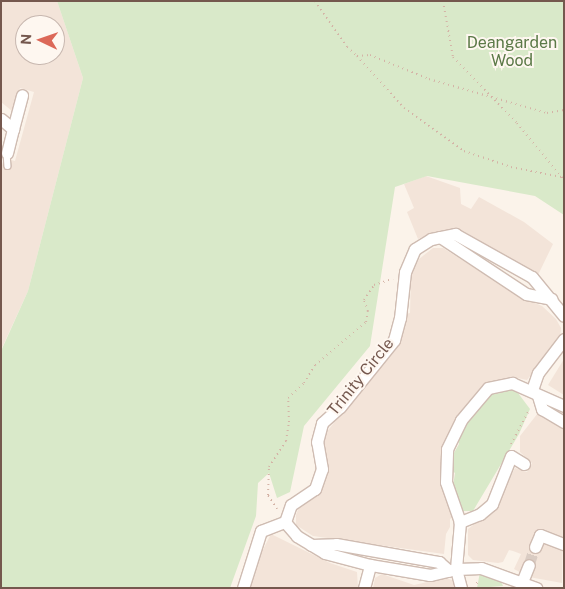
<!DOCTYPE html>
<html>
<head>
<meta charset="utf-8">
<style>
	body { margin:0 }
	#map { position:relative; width:565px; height:589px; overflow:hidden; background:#fbf3ea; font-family:"Public Sans",sans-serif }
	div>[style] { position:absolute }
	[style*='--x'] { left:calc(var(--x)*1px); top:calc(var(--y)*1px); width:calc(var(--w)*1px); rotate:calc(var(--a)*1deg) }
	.residential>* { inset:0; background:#f3e4d9 }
	.green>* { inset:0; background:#d9e9c9 }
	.minor-tunnel>* { height:11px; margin-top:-5.5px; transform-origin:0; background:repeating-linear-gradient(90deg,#daccc3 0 11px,transparent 0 16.5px) }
	.path>* { height:2px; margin-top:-1px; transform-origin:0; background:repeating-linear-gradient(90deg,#d4b3a6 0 1px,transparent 0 5px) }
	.roads { filter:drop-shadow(1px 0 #cfbcb2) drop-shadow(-1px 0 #cfbcb2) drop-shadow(0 1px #cfbcb2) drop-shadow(0 -1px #cfbcb2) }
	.service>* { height:5.5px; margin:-2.75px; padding:0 2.75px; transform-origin:2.75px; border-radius:2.75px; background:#fff }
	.minor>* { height:11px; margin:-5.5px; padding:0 5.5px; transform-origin:5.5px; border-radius:5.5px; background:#fff }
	span { translate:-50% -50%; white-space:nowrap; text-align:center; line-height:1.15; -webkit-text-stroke:4px #fef7f0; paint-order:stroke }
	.park-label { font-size:16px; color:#5b7947 }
	.street-label { font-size:16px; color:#75584e }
	.frame { position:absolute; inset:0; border:2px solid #75584e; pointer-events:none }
	.north { position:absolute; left:15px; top:15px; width:50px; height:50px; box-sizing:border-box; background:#fef7f0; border:1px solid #c7b7af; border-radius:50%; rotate:273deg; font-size:14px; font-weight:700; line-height:20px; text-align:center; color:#75584e }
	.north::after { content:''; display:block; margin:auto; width:18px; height:22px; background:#dc6858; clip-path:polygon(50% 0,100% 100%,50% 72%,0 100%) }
</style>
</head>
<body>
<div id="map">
	<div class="residential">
		<i style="clip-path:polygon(evenodd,1px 1px,57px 1px,83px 78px,28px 291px,1px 350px,1px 169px,4px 158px,15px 161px,34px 92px,20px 88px,12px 111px,1px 102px,1px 1px,25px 25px,55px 25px,55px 55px,25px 55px,25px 25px)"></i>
		<i style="clip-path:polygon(426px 176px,460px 188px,461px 204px,471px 209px,479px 197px,524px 222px,553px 244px,538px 275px,463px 231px,437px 231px,418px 239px,407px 212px,414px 208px,404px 184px)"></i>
		<i style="clip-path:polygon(433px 248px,443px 248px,523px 298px,542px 306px,556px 319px,561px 328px,560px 337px,527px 380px,513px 377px,495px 383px,444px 449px,454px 517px,450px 519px,450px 527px,446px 534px,444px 554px,313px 536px,296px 525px,296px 515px,300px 504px,319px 492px,325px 481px,325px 434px,401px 339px,406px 314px,410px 313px,411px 274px,419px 259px)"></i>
		<i style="clip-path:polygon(564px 359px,564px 395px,548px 385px)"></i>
		<i style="clip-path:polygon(538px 413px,564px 429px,562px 583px,529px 577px,514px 569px,521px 554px,513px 551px,509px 550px,503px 562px,498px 563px,473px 560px,468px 555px,468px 529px,494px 508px,515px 468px,527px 472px,532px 463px,520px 452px,520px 436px)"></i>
		<i style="clip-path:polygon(271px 534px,330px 563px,357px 572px,358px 588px,250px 588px,250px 575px)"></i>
		<i style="clip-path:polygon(382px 574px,414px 585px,446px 578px,452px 580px,456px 588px,373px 588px,375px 578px)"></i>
	</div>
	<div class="green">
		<i style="clip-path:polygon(57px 1px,564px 1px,564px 215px,535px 196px,427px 176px,395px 187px,370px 346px,304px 426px,290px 492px,277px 498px,269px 473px,258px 483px,256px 516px,230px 588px,1px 588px,1px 351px,28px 291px,83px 78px)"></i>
		<i style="clip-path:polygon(515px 389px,530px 409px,519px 434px,473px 511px,463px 511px,459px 507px,453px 486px,455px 473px,451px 470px,450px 460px,459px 444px,457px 435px,483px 405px,488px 393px,496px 394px)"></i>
		<i style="clip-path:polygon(480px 572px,500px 579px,503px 586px,477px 588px)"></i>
	</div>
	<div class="minor-tunnel">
		<i style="--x:529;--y:565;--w:19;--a:-72"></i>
	</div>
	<div class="path">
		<i style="--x:315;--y:1;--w:56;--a:55.2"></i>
		<i style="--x:347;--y:47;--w:13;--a:42"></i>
		<i style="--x:357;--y:56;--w:13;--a:-4"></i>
		<i style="--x:370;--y:55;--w:64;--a:22.1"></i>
		<i style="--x:429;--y:79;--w:123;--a:16.1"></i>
		<i style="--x:547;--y:113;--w:17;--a:-10"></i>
		<i style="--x:443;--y:1;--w:57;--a:79.9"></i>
		<i style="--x:453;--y:57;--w:92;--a:45.9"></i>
		<i style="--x:517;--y:123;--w:74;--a:50.5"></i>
		<i style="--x:357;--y:56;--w:70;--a:47.9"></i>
		<i style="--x:404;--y:108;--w:74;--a:35.6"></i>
		<i style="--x:464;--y:151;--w:50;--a:18.8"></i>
		<i style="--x:511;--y:167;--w:51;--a:11.3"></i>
		<i style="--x:511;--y:444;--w:38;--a:-62"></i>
		<i style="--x:277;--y:509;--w:17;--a:-123"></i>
		<i style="--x:268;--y:495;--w:28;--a:-88"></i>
		<i style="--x:269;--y:467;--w:31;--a:-57"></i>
		<i style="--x:286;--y:441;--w:19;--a:-81"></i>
		<i style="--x:289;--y:422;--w:24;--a:-92"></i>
		<i style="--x:288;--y:398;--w:22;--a:-43"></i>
		<i style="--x:304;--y:383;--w:21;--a:-59"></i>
		<i style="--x:315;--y:365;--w:67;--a:-40.1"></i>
		<i style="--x:366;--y:322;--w:11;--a:-80"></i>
		<i style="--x:368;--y:311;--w:12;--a:-110"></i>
		<i style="--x:364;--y:300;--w:18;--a:-56"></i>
		<i style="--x:374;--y:285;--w:20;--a:-18"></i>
		<i style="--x:475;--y:588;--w:9;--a:-69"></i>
	</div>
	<div class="roads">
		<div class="service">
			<i style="--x:7;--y:153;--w:13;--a:86"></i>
		</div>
		<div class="minor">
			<i style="--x:1;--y:119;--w:16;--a:40"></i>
			<i style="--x:13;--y:129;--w:35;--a:-75"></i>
			<i style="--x:7;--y:153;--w:25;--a:-76"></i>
			<i style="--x:440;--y:237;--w:103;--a:33.5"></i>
			<i style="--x:526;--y:294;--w:26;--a:11"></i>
			<i style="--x:532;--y:390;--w:18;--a:-71"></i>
			<i style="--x:538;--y:373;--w:43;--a:-52.6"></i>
			<i style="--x:538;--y:396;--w:14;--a:73"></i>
			<i style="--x:542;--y:409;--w:26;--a:31"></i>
			<i style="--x:524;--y:464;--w:15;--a:-148"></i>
			<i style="--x:511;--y:456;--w:52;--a:111.6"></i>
			<i style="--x:492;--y:504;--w:16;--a:140"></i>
			<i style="--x:480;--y:514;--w:22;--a:158"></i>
			<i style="--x:460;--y:522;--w:47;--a:94.9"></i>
			<i style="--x:456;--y:569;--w:25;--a:-2"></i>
			<i style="--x:481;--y:568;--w:59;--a:20"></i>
			<i style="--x:460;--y:522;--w:42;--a:-109.3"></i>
			<i style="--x:446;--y:482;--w:33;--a:-88"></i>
			<i style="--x:447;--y:449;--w:32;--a:-64"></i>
			<i style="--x:461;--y:420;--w:42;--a:-49.8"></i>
			<i style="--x:488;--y:388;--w:25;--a:-12"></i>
			<i style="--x:512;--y:383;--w:57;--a:23.9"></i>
			<i style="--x:311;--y:545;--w:25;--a:-2"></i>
			<i style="--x:336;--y:544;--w:105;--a:9.9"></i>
			<i style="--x:439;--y:562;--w:13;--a:42"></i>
			<i style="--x:535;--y:547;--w:13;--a:-67"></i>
			<i style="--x:540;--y:535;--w:26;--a:21"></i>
			<i style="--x:522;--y:582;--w:18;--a:-68"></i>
			<i style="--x:243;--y:588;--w:60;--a:-72.5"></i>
			<i style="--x:261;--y:531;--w:26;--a:-21"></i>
			<i style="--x:364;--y:588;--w:24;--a:-75"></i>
			<i style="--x:461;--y:588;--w:20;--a:-105"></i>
			<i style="--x:456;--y:569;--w:27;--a:167"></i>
			<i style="--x:430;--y:575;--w:61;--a:-170.5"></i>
			<i style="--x:370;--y:565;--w:47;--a:-165.1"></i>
			<i style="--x:325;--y:553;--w:33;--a:-149"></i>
			<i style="--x:297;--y:536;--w:18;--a:-131"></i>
			<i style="--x:285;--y:522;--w:18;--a:-71"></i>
			<i style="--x:291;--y:505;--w:29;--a:-34"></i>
			<i style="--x:315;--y:489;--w:21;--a:-71"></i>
			<i style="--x:322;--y:469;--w:27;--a:-100"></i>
			<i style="--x:317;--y:442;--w:20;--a:-75"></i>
			<i style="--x:322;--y:423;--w:24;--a:-42"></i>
			<i style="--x:340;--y:407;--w:86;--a:-51.1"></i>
			<i style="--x:394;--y:340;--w:23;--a:-75"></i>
			<i style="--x:400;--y:318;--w:46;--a:-83.8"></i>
			<i style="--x:405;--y:272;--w:25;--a:-67"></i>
			<i style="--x:415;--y:249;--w:19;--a:-32"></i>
			<i style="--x:431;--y:239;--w:25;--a:-12"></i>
			<i style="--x:455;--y:234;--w:88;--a:29.2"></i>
			<i style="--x:532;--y:277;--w:50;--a:50.6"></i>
		</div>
	</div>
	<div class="park-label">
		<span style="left:512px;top:52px">Deangarden<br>Wood</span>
	</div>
	<div class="street-label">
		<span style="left:361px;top:377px;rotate:-51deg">Trinity Circle</span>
	</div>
	<div class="frame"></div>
	<div class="north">N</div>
</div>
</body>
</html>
